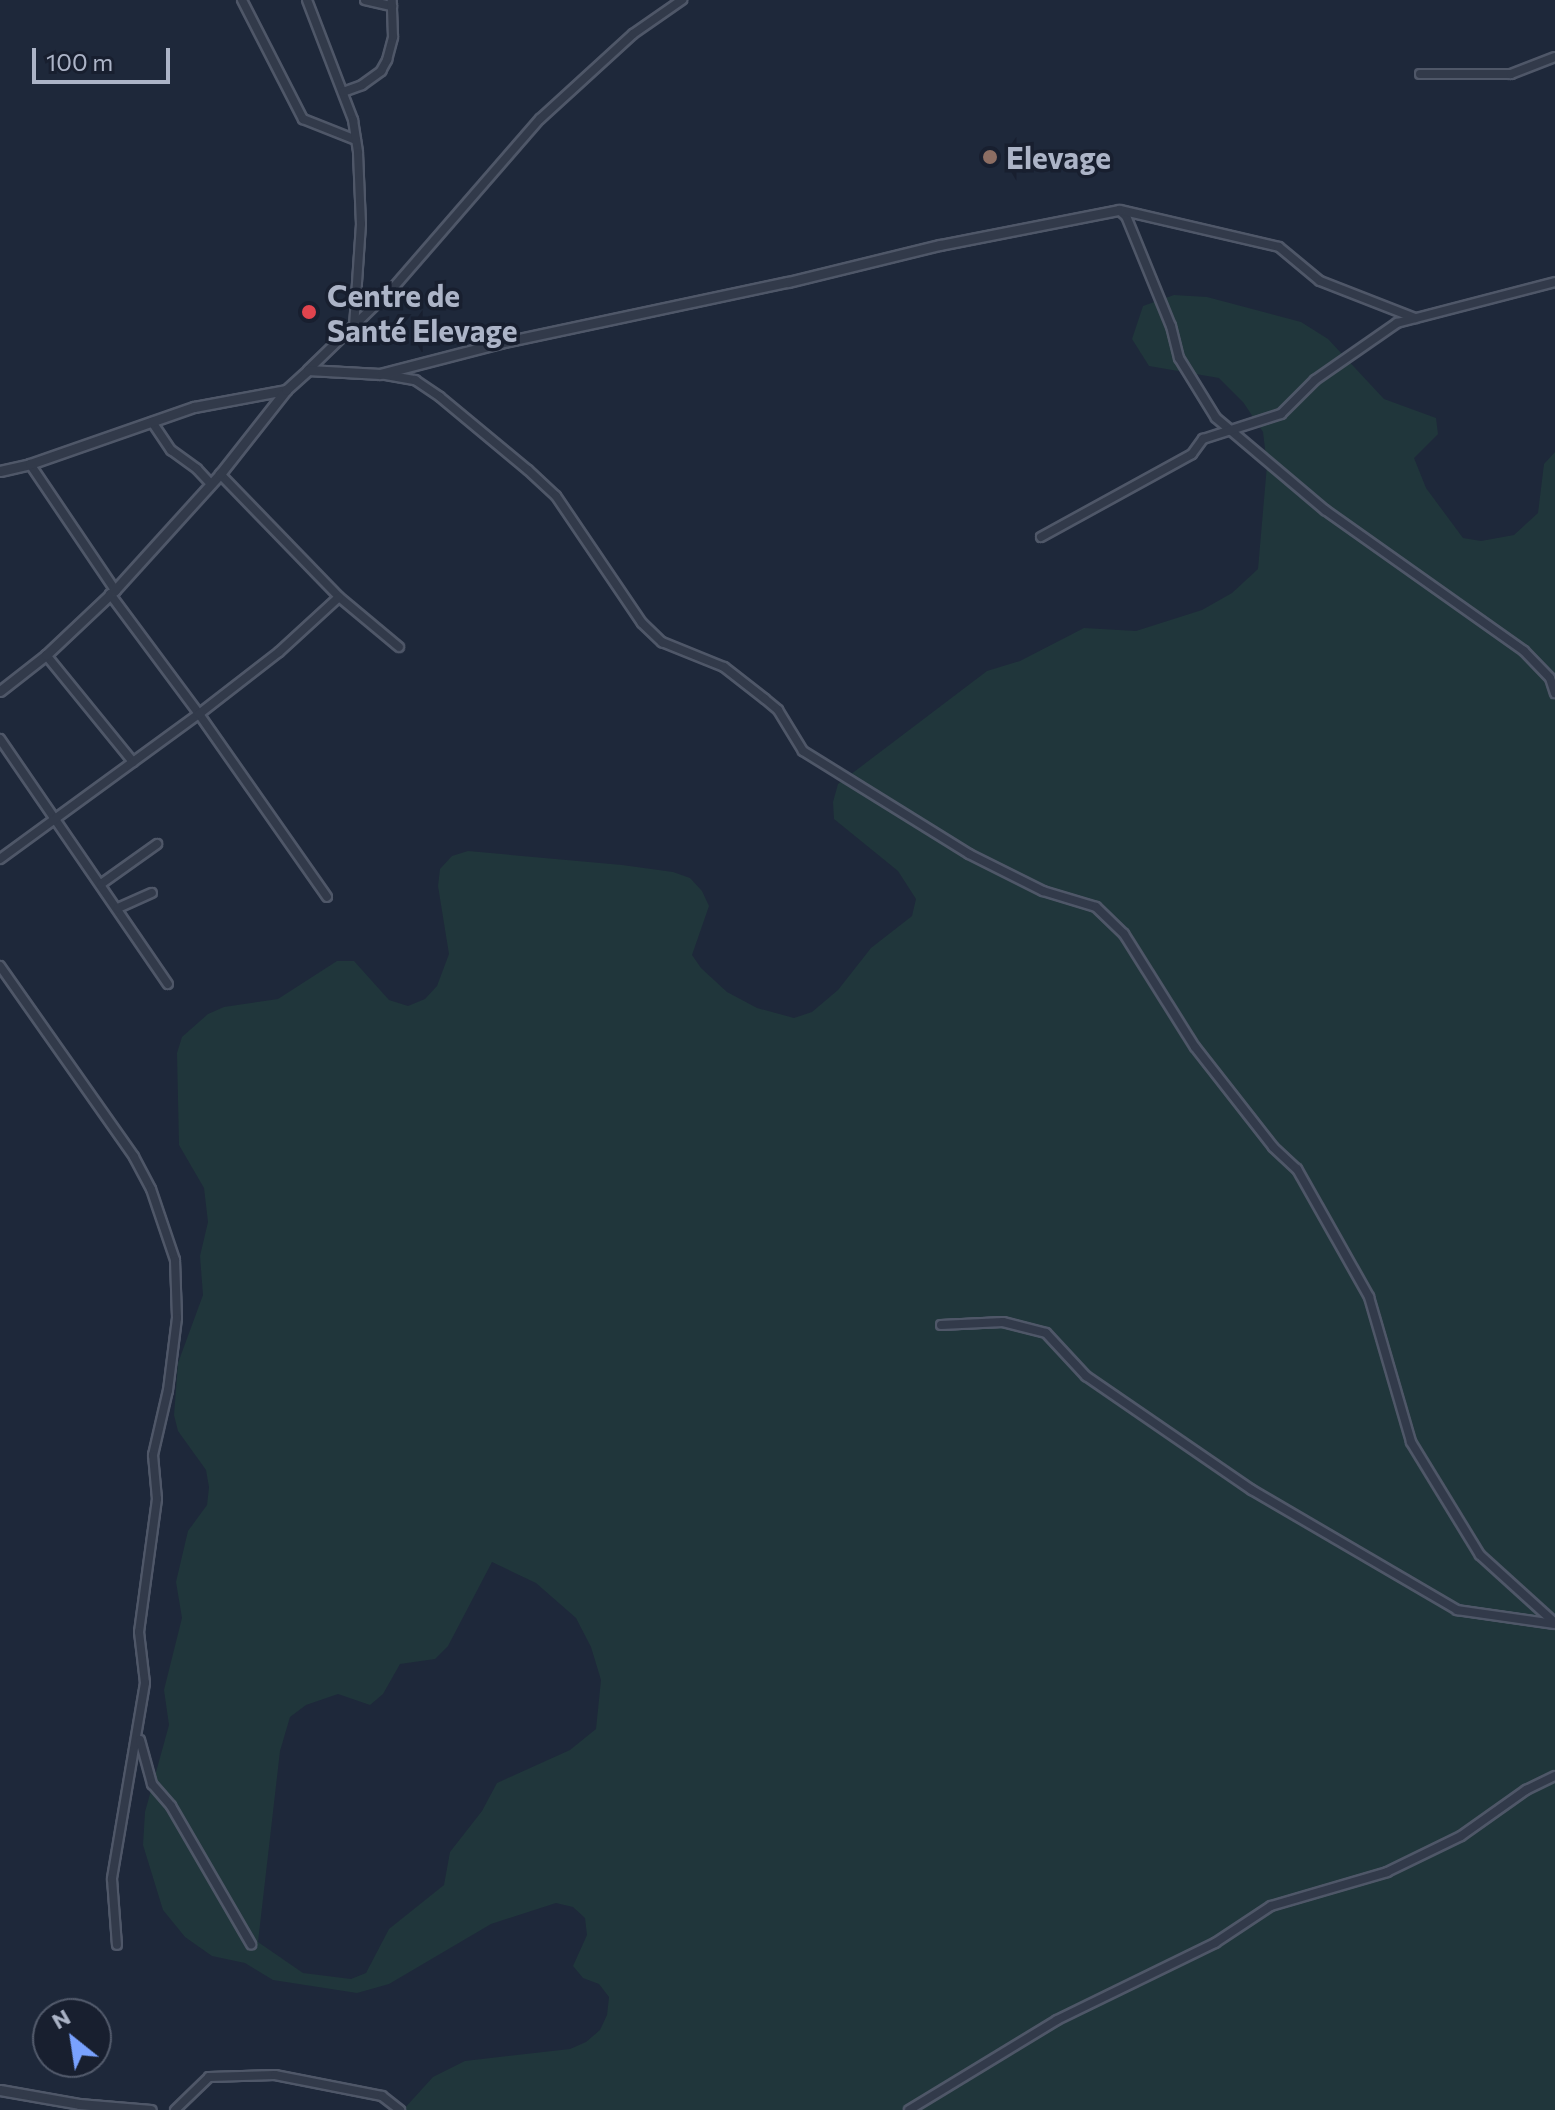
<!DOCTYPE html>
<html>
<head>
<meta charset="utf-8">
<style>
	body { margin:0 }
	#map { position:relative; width:1555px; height:2110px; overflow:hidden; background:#1e283a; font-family:Commissioner,sans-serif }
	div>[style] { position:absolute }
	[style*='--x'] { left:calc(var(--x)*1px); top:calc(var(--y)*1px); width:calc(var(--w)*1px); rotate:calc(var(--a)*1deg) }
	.green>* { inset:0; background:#20363b }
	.roads { filter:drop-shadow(2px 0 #4f5768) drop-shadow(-2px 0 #4f5768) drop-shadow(0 2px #4f5768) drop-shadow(0 -2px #4f5768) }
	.minor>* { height:8px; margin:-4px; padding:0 4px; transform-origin:4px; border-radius:4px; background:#323a4a }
	.tertiary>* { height:9px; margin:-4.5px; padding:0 4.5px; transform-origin:4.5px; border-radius:4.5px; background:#323a4a }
	.dots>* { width:22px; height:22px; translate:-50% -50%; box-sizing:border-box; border:4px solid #181f2f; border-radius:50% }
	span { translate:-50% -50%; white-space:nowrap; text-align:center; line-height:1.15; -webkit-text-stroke:7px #181f2f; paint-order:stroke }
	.poi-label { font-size:30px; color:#acb4c7; font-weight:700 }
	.left { translate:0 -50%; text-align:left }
	.north { position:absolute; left:32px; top:1998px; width:80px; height:80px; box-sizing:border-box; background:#181f2f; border:2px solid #535b6c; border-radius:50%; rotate:330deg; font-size:22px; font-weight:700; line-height:32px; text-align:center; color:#acb4c7 }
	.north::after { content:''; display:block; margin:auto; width:28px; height:36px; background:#79a2ff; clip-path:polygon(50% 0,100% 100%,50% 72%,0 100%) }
	.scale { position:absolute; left:32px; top:48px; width:138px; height:36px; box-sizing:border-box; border:4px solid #acb4c7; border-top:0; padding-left:10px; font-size:24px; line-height:28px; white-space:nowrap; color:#acb4c7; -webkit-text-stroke:6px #181f2f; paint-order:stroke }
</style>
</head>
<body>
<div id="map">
	<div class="green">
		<i style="clip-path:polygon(evenodd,1174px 295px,1207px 297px,1301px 322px,1328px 339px,1384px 399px,1436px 418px,1438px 434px,1414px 458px,1426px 488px,1463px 538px,1481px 541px,1514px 535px,1538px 513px,1544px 464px,1555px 452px,1555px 2110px,403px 2110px,433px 2077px,465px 2061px,570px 2049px,586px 2042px,600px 2030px,607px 2015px,609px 1997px,599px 1984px,583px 1978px,573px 1966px,587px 1935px,585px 1918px,573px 1907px,556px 1903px,491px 1924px,389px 1984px,357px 1993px,273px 1980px,245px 1963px,212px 1956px,185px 1937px,163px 1910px,143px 1845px,145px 1812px,169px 1725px,164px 1690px,182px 1618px,176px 1582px,188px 1531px,207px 1505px,209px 1487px,206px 1470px,178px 1431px,174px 1415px,178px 1363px,203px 1295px,200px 1256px,208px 1222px,204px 1188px,179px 1145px,177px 1053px,182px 1037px,208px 1014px,224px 1007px,278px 999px,337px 961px,354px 961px,389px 1000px,408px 1006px,425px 999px,437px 986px,449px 954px,438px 886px,440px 869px,452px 856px,468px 851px,622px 865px,673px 872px,690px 878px,702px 891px,709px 906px,692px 955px,701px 968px,727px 992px,757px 1008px,794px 1018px,812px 1012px,838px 990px,871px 948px,912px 916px,916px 899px,898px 871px,834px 819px,833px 802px,838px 784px,987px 671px,1020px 661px,1084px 628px,1136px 631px,1202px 610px,1232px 593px,1258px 569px,1267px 465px,1263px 432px,1243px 402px,1219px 378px,1149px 366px,1132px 339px,1143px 306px,1174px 295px,492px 1562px,536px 1583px,576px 1618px,591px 1647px,601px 1680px,596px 1729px,570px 1750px,497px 1783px,482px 1811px,450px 1852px,444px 1885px,389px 1929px,366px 1973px,351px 1979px,303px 1973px,258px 1942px,280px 1751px,290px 1717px,306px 1705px,338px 1694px,370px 1705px,383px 1694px,400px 1664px,435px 1659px,448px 1646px,492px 1562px)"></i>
	</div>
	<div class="roads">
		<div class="minor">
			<i style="--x:242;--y:0;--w:134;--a:62.9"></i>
			<i style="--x:303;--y:119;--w:57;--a:21.6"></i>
			<i style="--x:307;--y:0;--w:129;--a:69"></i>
			<i style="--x:353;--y:120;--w:33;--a:81"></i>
			<i style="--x:358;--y:153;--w:71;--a:87.6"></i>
			<i style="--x:361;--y:224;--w:104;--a:93.9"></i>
			<i style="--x:365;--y:0;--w:28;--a:13"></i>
			<i style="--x:1420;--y:74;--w:91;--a:0"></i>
			<i style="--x:1511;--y:74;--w:47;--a:-21.1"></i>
			<i style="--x:343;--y:92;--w:20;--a:-20"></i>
			<i style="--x:362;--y:85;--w:24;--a:-36"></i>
			<i style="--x:381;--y:71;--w:13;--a:-61"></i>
			<i style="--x:387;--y:60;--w:24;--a:-75"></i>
			<i style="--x:393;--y:37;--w:37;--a:-92"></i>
			<i style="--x:1119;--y:210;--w:9;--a:41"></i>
			<i style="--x:1126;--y:216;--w:119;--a:67.8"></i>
			<i style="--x:1171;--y:326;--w:33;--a:76"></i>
			<i style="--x:1179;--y:358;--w:70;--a:58.3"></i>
			<i style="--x:1216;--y:418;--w:143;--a:40.2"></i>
			<i style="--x:1325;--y:510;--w:244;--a:35.3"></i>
			<i style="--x:1524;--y:651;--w:37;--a:46"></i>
			<i style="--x:1550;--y:678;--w:16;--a:72"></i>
			<i style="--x:1120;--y:210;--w:163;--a:13.1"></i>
			<i style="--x:1279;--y:247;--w:53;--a:39.7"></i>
			<i style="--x:1320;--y:281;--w:102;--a:21.3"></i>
			<i style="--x:308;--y:370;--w:117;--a:-44"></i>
			<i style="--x:392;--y:289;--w:225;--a:-49"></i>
			<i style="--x:540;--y:119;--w:126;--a:-42.4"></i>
			<i style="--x:633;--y:34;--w:60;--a:-34.8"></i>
			<i style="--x:380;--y:374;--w:36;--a:10"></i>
			<i style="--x:415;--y:380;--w:30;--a:34"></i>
			<i style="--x:440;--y:397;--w:114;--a:39.7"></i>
			<i style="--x:528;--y:470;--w:38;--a:43"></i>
			<i style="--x:556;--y:496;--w:153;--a:55.9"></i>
			<i style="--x:642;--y:623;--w:28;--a:44"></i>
			<i style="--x:662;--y:642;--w:67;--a:22"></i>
			<i style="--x:724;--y:667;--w:52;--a:38"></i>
			<i style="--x:765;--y:699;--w:17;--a:40"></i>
			<i style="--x:778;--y:710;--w:48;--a:58.6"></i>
			<i style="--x:803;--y:751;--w:195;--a:31.8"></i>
			<i style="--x:969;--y:854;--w:83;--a:26.6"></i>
			<i style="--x:1043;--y:891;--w:55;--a:16.8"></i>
			<i style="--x:1096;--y:907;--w:39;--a:44"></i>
			<i style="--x:1124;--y:934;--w:133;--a:57.9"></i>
			<i style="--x:1195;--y:1047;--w:127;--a:52"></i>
			<i style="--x:1273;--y:1147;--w:33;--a:43"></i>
			<i style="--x:1297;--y:1169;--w:147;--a:60.6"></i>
			<i style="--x:1369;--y:1297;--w:151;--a:73.8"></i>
			<i style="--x:1411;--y:1442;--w:132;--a:58.6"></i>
			<i style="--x:1480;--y:1555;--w:101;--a:42.2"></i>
			<i style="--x:152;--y:422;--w:34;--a:56"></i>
			<i style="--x:171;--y:450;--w:32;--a:36"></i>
			<i style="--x:197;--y:469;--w:21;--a:47"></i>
			<i style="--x:30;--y:464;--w:152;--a:56"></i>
			<i style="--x:220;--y:474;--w:171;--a:45.9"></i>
			<i style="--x:339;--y:597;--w:78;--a:39.8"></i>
			<i style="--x:1041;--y:537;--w:172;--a:-28.8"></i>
			<i style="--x:1192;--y:454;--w:19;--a:-54"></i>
			<i style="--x:1203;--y:439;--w:82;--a:-17.8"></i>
			<i style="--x:1281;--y:414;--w:48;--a:-45"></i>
			<i style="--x:1315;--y:380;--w:100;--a:-34.8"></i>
			<i style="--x:1397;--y:323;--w:163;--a:-14.5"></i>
			<i style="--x:110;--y:594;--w:149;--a:53.4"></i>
			<i style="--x:199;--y:714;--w:223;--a:55"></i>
			<i style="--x:46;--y:655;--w:138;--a:50.9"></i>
			<i style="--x:0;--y:739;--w:297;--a:55.6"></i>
			<i style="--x:0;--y:859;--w:246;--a:-36.1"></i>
			<i style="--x:199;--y:714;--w:101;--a:-37.8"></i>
			<i style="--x:279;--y:652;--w:81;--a:-42.5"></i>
			<i style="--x:101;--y:884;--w:69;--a:-35.5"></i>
			<i style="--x:118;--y:908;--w:37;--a:-24"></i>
			<i style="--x:0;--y:966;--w:233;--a:54.9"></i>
			<i style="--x:134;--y:1157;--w:36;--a:62"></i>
			<i style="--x:151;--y:1189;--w:75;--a:71.3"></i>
			<i style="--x:175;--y:1260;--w:58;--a:88"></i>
			<i style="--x:177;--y:1318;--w:73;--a:97.1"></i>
			<i style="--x:168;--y:1390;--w:67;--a:103"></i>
			<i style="--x:153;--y:1455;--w:44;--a:84.8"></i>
			<i style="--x:157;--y:1499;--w:134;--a:97.7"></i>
			<i style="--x:139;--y:1632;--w:51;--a:83.3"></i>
			<i style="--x:145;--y:1683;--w:199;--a:99.6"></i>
			<i style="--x:112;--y:1879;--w:66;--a:85.7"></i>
			<i style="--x:941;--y:1325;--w:62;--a:-2.8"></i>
			<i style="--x:1003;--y:1322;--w:44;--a:14.3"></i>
			<i style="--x:1046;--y:1333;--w:59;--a:47.1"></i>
			<i style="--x:1086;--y:1376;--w:201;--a:34.5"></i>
			<i style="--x:1252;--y:1490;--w:238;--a:30.3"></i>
			<i style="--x:1457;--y:1610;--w:98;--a:8.2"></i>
			<i style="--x:140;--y:1740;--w:46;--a:74.7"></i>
			<i style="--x:152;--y:1784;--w:29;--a:49"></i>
			<i style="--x:171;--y:1806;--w:160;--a:59.9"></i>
			<i style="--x:175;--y:2110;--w:47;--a:-44.1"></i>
			<i style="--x:209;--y:2077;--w:66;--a:-1.7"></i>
			<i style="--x:275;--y:2075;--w:109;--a:11.1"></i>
			<i style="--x:382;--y:2096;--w:23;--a:38"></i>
			<i style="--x:909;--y:2110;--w:173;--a:-31.3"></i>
			<i style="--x:1057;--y:2020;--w:176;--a:-26"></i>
			<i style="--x:1215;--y:1943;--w:67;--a:-33.5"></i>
			<i style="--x:1271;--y:1906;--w:121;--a:-16.3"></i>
			<i style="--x:1387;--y:1872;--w:82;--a:-25.9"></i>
			<i style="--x:1461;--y:1836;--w:80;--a:-35.3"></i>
			<i style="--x:1526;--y:1790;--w:32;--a:-26"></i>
		</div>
		<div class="tertiary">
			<i style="--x:0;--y:471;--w:31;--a:-13"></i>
			<i style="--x:30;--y:464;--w:174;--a:-19.2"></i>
			<i style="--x:194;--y:407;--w:94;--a:-10.5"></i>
			<i style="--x:0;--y:691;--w:58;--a:-38"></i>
			<i style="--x:46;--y:655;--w:95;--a:-43.3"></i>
			<i style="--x:115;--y:590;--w:156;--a:-47.8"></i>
			<i style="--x:220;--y:474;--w:107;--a:-51.8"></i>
			<i style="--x:286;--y:390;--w:30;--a:-42"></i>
			<i style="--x:308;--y:370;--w:72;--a:3.2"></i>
			<i style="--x:380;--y:374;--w:124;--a:-14.5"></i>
			<i style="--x:500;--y:343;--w:294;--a:-12"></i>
			<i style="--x:788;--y:282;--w:156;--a:-13.7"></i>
			<i style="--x:940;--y:245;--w:182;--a:-11.1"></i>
			<i style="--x:0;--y:2090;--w:80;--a:10"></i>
			<i style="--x:79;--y:2104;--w:72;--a:4.8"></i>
		</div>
	</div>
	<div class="dots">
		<i style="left:990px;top:157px;background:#8d6e63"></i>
		<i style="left:309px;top:312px;background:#e0444e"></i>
	</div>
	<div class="poi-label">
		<span class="left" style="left:1006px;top:157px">Elevage</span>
		<span class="left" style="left:327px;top:312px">Centre de<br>Santé Elevage</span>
	</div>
	<div class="north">N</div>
	<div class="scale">100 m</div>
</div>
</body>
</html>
